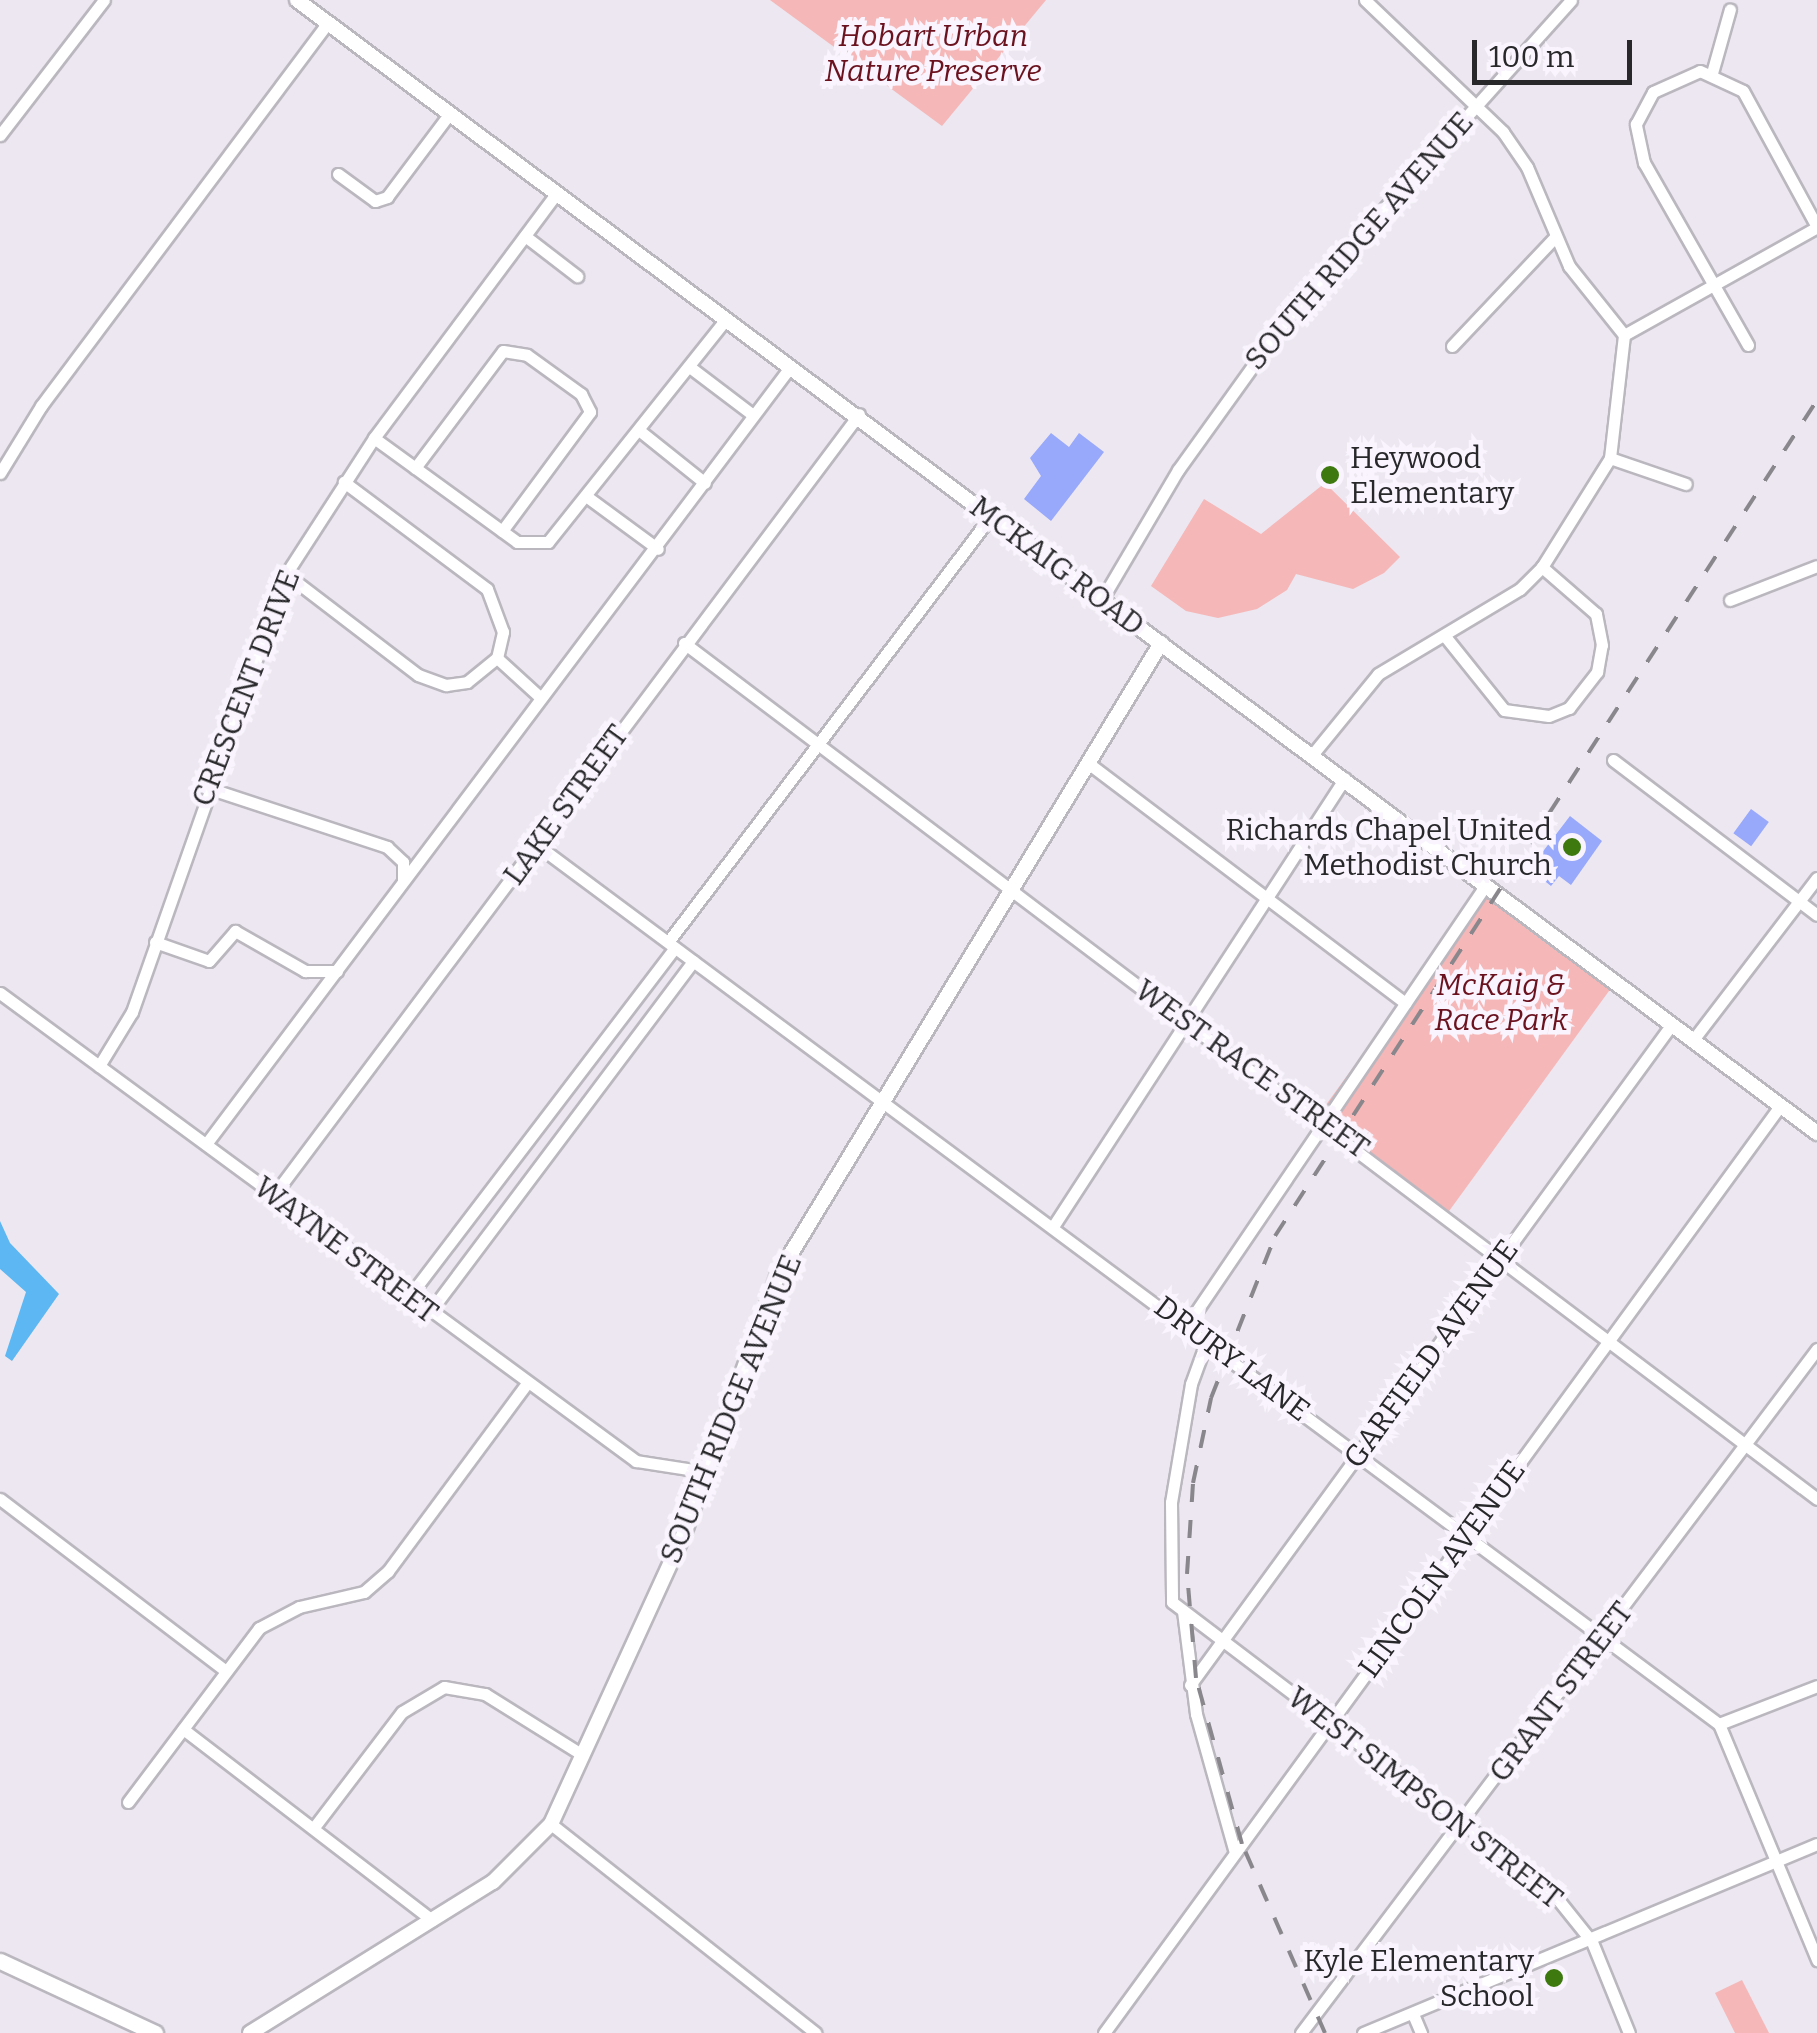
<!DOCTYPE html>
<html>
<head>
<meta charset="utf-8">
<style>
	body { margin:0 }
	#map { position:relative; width:1817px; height:2033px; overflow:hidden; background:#ece7f0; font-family:Bitter,serif }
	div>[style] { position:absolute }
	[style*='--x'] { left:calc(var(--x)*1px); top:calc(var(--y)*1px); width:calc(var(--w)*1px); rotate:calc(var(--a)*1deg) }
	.green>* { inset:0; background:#f5b7b7; transform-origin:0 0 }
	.water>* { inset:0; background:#5cb7f2 }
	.building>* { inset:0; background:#98a8fb; transform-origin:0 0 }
	.roads { filter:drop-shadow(2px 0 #bbb7bf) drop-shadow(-2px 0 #bbb7bf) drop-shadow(0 2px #bbb7bf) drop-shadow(0 -2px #bbb7bf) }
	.minor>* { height:11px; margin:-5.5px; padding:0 5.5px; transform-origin:5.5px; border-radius:5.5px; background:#fff }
	.tertiary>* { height:14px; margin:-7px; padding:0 7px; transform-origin:7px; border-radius:7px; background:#fff }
	.secondary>* { height:15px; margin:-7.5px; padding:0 7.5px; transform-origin:7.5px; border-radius:7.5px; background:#fff }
	.rail>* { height:4px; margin-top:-2px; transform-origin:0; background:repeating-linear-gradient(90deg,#89868c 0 18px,transparent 0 36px) }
	.dots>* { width:28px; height:28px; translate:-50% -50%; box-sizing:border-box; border:5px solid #f9f4fd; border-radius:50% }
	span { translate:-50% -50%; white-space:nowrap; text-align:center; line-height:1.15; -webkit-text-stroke:9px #f9f4fd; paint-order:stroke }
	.park-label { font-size:30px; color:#6b121f; font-style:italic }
	.street-label { font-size:30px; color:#28272a }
	.poi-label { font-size:30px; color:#28272a }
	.left { translate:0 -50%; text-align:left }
	.right { translate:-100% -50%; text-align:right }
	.scale { position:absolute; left:1472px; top:40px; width:160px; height:45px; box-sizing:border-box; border:5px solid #28272a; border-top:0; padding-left:12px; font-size:30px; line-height:35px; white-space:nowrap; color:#28272a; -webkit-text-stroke:8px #f9f4fd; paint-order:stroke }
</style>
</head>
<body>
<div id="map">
	<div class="green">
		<i style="clip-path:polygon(770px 0,1046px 0,942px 126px)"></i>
		<i style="clip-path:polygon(1325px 483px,1400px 557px,1384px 573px,1353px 589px,1296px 574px,1287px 590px,1257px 609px,1218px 618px,1186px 611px,1151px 586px,1204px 499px,1261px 534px)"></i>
		<i style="left:1485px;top:886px;width:162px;height:285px;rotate:36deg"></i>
		<i style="clip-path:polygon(1742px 1980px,1769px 2033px,1735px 2033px,1715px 1993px)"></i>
	</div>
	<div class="water">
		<i style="clip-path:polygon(0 1221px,10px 1243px,59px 1294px,12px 1361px,5px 1356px,26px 1292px,0 1269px)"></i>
	</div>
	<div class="building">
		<i style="clip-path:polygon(1051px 433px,1069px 447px,1079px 433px,1104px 452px,1051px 521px,1024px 499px,1041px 476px,1030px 458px)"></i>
		<i style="left:1751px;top:809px;width:22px;height:30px;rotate:36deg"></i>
		<i style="clip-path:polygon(1570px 816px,1602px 841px,1571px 885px,1559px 876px,1551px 886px,1536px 874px,1548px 859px,1541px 854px)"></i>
	</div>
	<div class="roads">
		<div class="minor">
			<i style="--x:1365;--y:0;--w:191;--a:43.7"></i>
			<i style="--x:1503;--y:132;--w:42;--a:55.6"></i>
			<i style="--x:1527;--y:167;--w:108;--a:67"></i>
			<i style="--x:1569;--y:266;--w:88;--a:51.4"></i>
			<i style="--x:1712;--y:73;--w:66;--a:-74.3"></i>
			<i style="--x:0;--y:135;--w:170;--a:-52.4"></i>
			<i style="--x:338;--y:174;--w:46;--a:36.1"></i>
			<i style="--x:375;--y:201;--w:13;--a:-18"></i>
			<i style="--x:387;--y:197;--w:105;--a:-53.1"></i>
			<i style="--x:525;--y:236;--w:66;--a:37.6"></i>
			<i style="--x:1624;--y:335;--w:221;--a:-29.2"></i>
			<i style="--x:1748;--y:345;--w:210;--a:-119.7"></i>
			<i style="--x:1644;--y:163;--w:40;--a:-102"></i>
			<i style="--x:1636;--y:124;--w:36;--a:-62"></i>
			<i style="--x:1653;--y:92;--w:51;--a:-24.1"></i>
			<i style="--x:1700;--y:71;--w:47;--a:24.9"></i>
			<i style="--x:1743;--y:91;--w:155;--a:61.4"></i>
			<i style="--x:1452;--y:346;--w:150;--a:-46.6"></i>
			<i style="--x:691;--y:368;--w:78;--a:37.2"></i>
			<i style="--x:640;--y:431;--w:83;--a:38.7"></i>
			<i style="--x:374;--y:438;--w:177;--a:36"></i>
			<i style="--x:517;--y:542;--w:31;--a:0"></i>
			<i style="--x:548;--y:542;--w:285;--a:-51.4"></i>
			<i style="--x:1610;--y:458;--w:80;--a:18.9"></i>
			<i style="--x:415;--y:468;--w:146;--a:-53.1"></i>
			<i style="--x:503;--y:351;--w:24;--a:9"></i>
			<i style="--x:527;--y:355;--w:67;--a:35.8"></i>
			<i style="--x:581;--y:394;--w:20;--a:63"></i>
			<i style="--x:590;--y:412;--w:148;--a:126.5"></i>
			<i style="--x:0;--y:473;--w:79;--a:-58.5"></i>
			<i style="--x:41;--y:406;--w:478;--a:-53.2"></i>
			<i style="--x:590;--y:499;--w:84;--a:36.3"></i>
			<i style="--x:286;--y:574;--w:166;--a:37.4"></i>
			<i style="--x:418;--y:675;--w:30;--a:20"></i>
			<i style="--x:446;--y:685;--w:21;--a:-8"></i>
			<i style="--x:467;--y:682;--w:38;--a:-39"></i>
			<i style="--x:497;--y:658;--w:27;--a:-77"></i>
			<i style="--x:503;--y:632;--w:46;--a:-110.4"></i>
			<i style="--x:487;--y:589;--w:179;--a:-143.2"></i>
			<i style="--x:1102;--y:599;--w:150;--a:-59.5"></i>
			<i style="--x:1178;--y:470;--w:197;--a:-54.3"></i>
			<i style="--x:1293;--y:310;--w:416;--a:-48.1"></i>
			<i style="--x:1730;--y:600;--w:93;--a:-21.3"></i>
			<i style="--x:1444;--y:635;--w:96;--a:51.3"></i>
			<i style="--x:1504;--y:710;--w:45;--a:7.6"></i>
			<i style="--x:1549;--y:716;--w:22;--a:-22"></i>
			<i style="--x:1569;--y:708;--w:46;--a:-52.1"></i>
			<i style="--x:1597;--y:672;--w:27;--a:-80"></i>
			<i style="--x:1602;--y:645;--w:32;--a:-101"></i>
			<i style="--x:1596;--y:614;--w:72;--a:-139"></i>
			<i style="--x:684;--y:643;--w:1420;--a:37.07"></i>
			<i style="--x:497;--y:658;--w:59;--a:42.3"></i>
			<i style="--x:1312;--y:755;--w:104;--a:-50.8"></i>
			<i style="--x:1378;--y:674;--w:165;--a:-30.9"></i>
			<i style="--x:1520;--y:589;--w:31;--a:-45"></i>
			<i style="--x:1542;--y:567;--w:128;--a:-58"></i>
			<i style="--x:1610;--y:458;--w:124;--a:-83.5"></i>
			<i style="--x:1613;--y:760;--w:256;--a:37.2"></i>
			<i style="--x:1088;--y:763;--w:398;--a:37.1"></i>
			<i style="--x:205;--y:787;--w:192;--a:18.2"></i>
			<i style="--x:387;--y:847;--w:22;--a:43"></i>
			<i style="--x:403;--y:862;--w:17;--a:90"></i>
			<i style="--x:537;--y:845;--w:1473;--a:36.64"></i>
			<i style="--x:1719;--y:1724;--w:256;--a:67.4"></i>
			<i style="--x:155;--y:942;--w:57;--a:19.4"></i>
			<i style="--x:209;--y:961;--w:40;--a:-49"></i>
			<i style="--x:235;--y:931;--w:81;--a:29.7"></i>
			<i style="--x:305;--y:971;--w:32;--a:0"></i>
			<i style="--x:668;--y:942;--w:535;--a:-52.83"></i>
			<i style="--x:0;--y:993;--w:790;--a:36.35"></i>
			<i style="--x:636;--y:1461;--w:72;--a:8.8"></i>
			<i style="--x:1693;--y:1040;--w:204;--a:-52.6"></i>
			<i style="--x:99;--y:1066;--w:63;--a:-58.6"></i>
			<i style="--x:132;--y:1012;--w:464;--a:-70.6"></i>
			<i style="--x:286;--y:574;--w:162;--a:-57.1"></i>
			<i style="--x:374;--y:438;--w:304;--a:-53.3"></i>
			<i style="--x:206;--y:1144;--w:973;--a:-53.06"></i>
			<i style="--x:273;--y:1196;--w:977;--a:-53.15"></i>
			<i style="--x:1054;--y:1225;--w:533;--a:-56.94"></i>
			<i style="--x:408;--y:1298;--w:440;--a:-52.7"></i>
			<i style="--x:429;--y:1313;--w:440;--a:-53.1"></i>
			<i style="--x:1187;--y:1325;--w:531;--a:-55.83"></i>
			<i style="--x:1207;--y:1340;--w:47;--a:110"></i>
			<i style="--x:1191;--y:1384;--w:120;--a:99.6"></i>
			<i style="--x:1171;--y:1502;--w:100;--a:89.4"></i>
			<i style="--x:1172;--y:1602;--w:472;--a:37.2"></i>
			<i style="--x:1548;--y:1887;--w:70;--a:51.3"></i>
			<i style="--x:1592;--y:1942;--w:98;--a:67.9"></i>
			<i style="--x:0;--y:1499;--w:284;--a:37.3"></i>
			<i style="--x:1183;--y:1611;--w:104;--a:82.8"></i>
			<i style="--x:1196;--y:1714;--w:144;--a:74.3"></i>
			<i style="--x:1190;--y:1685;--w:818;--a:-53.9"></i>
			<i style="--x:1719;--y:1724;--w:105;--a:-21.2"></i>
			<i style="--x:183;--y:1729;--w:314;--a:37.5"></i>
			<i style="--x:128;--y:1802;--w:218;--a:-53"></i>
			<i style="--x:259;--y:1628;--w:45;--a:-27.7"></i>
			<i style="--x:299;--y:1607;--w:67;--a:-13"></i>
			<i style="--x:364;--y:1592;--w:32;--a:-41"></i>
			<i style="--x:388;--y:1571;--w:234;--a:-53.5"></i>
			<i style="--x:551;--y:1824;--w:337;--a:38.3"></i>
			<i style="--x:315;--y:1826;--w:143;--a:-52.7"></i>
			<i style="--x:402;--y:1712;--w:49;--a:-30.8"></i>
			<i style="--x:444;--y:1687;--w:42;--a:9.7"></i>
			<i style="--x:485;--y:1694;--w:113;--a:32"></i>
			<i style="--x:1413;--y:2014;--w:21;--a:67"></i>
			<i style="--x:1104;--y:2033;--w:1147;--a:-53.9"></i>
			<i style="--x:1301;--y:2033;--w:857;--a:-52.97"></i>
			<i style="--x:1363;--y:2033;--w:492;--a:-22.6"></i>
		</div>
		<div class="tertiary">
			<i style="--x:297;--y:0;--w:1896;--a:36.7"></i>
			<i style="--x:250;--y:2033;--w:286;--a:-31.9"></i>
			<i style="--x:493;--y:1882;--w:82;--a:-45"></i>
			<i style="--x:551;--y:1824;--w:319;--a:-65.4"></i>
			<i style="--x:684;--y:1534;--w:276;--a:-70.1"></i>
			<i style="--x:778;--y:1275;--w:739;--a:-58.78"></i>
		</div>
		<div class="secondary">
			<i style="--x:0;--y:1961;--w:171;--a:24.9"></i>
		</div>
	</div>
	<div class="rail">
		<i style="--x:1325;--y:2033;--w:206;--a:-113.7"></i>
		<i style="--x:1242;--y:1844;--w:172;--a:-105.5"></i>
		<i style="--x:1196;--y:1678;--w:104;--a:-94.9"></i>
		<i style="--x:1187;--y:1574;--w:91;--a:-86.2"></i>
		<i style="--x:1193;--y:1483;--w:87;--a:-78"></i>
		<i style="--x:1211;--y:1398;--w:174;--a:-68.4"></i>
		<i style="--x:1275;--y:1236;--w:996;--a:-57.04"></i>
	</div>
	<div class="dots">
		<i style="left:1330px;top:475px;background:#3e7910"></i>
		<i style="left:1572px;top:847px;background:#3e7910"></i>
		<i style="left:1554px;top:1978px;background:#3e7910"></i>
	</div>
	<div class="park-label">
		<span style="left:933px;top:53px">Hobart Urban<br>Nature Preserve</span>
		<span style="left:1501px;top:1002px">McKaig &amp;<br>Race Park</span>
	</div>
	<div class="street-label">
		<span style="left:1359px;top:241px;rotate:-49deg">SOUTH RIDGE AVENUE</span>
		<span style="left:1057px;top:566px;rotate:37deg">MCKAIG ROAD</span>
		<span style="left:246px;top:688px;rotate:-69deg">CRESCENT DRIVE</span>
		<span style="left:566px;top:805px;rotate:-54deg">LAKE STREET</span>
		<span style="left:1252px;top:1069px;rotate:36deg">WEST RACE STREET</span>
		<span style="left:346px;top:1250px;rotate:37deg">WAYNE STREET</span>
		<span style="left:1431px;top:1354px;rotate:-54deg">GARFIELD AVENUE</span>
		<span style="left:1232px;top:1359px;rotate:37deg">DRURY LANE</span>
		<span style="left:731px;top:1409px;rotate:-68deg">SOUTH RIDGE AVENUE</span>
		<span style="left:1442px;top:1569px;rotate:-54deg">LINCOLN AVENUE</span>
		<span style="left:1561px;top:1692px;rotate:-53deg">GRANT STREET</span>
		<span style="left:1425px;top:1798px;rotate:38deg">WEST SIMPSON STREET</span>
	</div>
	<div class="poi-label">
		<span class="left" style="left:1350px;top:475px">Heywood<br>Elementary</span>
		<span class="right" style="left:1552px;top:847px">Richards Chapel United<br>Methodist Church</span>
		<span class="right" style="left:1534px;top:1978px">Kyle Elementary<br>School</span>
	</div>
	<div class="scale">100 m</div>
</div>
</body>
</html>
